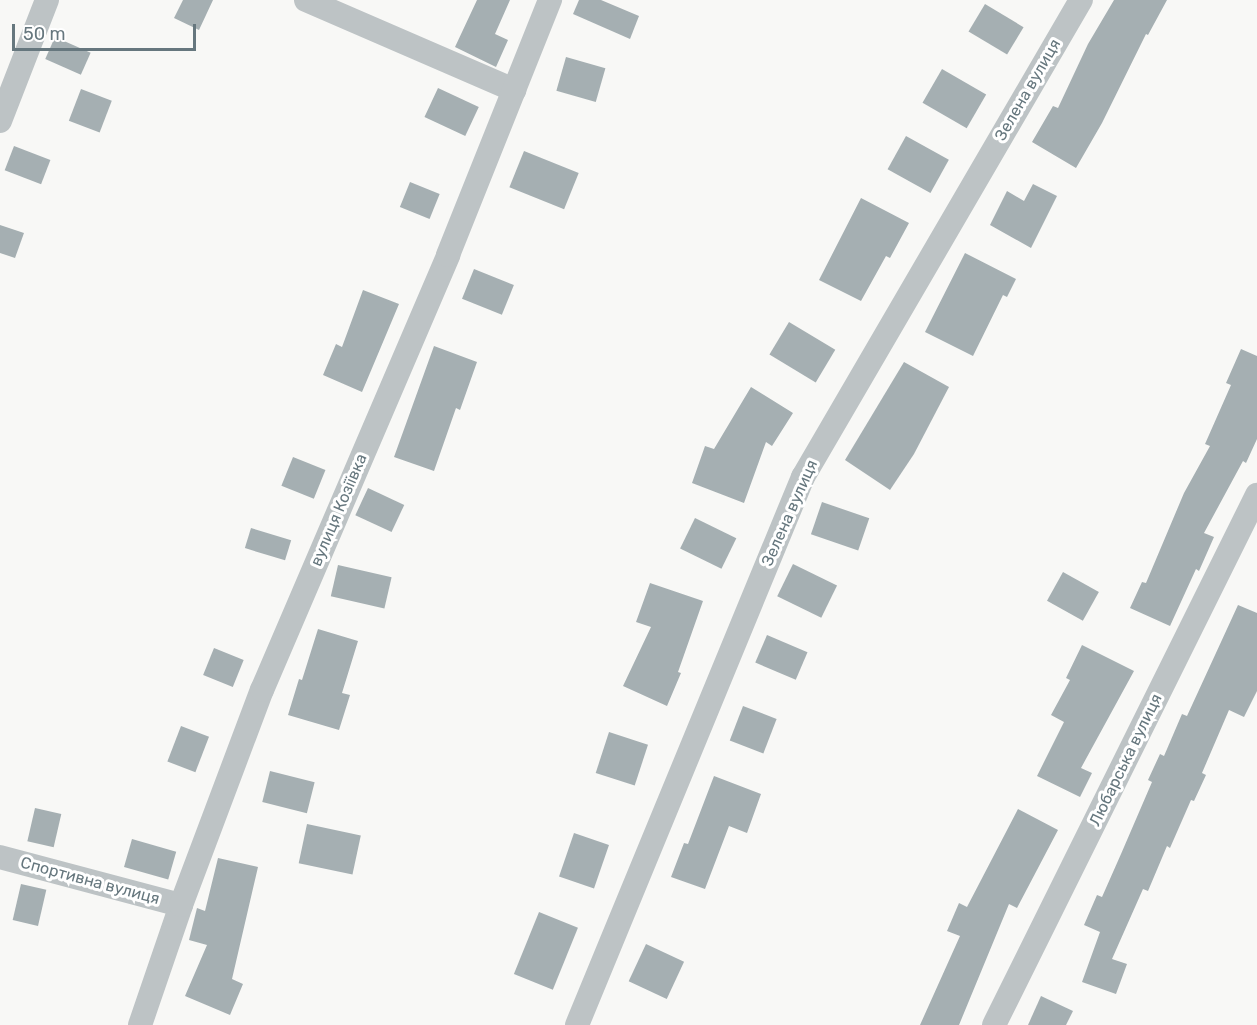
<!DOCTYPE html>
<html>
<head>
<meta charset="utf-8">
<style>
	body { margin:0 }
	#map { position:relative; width:1257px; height:1025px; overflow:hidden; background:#f8f8f6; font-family:Rubik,sans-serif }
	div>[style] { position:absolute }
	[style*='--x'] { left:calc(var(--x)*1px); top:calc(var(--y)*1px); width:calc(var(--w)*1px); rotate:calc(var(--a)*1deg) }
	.building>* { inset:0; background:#a5afb2; transform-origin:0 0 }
	.minor>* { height:24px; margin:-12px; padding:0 12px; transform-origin:12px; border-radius:12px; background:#bdc3c5 }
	span { translate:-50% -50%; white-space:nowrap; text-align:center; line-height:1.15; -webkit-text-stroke:6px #fff; paint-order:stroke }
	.street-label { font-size:16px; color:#66777e }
	.scale { position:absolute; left:12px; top:24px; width:184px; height:27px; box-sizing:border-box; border:3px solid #66777e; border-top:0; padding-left:8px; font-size:18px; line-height:21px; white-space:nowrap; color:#66777e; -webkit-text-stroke:4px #fff; paint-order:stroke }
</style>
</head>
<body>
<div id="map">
	<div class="building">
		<i style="clip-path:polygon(183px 0,213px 0,199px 30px,174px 18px)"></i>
		<i style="clip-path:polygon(477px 0,510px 0,495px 34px,508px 40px,496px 67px,455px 47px)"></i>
		<i style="clip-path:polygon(579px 0,601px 0,639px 16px,630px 39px,573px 14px)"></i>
		<i style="clip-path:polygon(1114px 0,1167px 0,1148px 35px,1146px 34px,1102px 123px,1076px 168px,1032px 142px,1053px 106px,1058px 108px,1088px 44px)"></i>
		<i style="left:985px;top:4px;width:45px;height:32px;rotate:31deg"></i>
		<i style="left:55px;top:37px;width:39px;height:24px;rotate:24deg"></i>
		<i style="left:566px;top:57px;width:41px;height:35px;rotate:16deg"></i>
		<i style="left:942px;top:69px;width:51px;height:39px;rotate:30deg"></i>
		<i style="left:438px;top:88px;width:45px;height:32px;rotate:25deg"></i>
		<i style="left:81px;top:89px;width:33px;height:34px;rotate:21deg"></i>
		<i style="left:906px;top:136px;width:49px;height:38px;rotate:29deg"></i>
		<i style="left:14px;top:146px;width:39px;height:26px;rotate:21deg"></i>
		<i style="left:524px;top:151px;width:59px;height:39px;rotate:22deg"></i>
		<i style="left:410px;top:182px;width:32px;height:27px;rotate:22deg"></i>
		<i style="clip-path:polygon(1033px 184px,1057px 196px,1031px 248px,990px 225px,1007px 191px,1024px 201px)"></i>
		<i style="clip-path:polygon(861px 198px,909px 223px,890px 258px,886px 256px,861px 301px,819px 280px)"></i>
		<i style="clip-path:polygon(0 225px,24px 233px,15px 258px,0 253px)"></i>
		<i style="clip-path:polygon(965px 253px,1016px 279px,1007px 297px,1003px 295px,973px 356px,925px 332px)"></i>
		<i style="left:474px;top:269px;width:43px;height:32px;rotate:22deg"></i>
		<i style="clip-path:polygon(363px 290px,399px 304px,362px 392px,323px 375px,336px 344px,342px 347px)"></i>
		<i style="left:789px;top:322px;width:54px;height:38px;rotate:31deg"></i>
		<i style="clip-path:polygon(434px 346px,477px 362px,460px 410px,456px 408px,434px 471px,394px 457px)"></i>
		<i style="clip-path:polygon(1241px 349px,1257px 356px,1257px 439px,1246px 463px,1243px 461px,1204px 533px,1214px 537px,1199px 571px,1196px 569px,1170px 626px,1130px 608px,1142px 582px,1146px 583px,1184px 493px,1210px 446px,1205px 444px,1231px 385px,1226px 383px)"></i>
		<i style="clip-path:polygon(904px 362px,949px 387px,914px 454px,890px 490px,845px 460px)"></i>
		<i style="clip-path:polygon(751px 387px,793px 413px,772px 446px,766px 442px,744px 503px,692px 483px,705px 446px,714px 449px)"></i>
		<i style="left:293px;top:457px;width:35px;height:31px;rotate:22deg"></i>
		<i style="left:368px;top:488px;width:40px;height:30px;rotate:25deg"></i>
		<i style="left:822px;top:502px;width:50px;height:34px;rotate:19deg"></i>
		<i style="left:695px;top:518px;width:46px;height:34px;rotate:26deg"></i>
		<i style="left:251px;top:528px;width:42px;height:21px;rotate:17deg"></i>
		<i style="left:793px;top:564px;width:49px;height:36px;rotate:26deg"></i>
		<i style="left:338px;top:565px;width:55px;height:32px;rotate:13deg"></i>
		<i style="left:1063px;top:572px;width:41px;height:33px;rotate:29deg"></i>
		<i style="clip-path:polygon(650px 583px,703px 601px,678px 672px,681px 673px,667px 706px,623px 686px,651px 627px,636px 622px)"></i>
		<i style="clip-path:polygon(1238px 605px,1257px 613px,1257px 691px,1244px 717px,1229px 710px,1202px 773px,1206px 775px,1194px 801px,1191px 800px,1170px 848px,1167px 846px,1148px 891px,1143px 889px,1112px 959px,1127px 964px,1116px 994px,1082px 982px,1100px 932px,1084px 925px,1097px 895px,1102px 897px,1121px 854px,1152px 782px,1148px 780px,1160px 754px,1164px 756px,1182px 714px,1187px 716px)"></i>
		<i style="clip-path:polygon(318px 629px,358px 641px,342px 693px,350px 695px,339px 730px,288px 715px,299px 679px,302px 680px)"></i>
		<i style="left:767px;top:635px;width:44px;height:30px;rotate:23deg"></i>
		<i style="clip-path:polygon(1082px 645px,1134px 671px,1081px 768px,1092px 773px,1080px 797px,1037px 776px,1064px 722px,1051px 715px,1070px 680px,1066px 678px)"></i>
		<i style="left:214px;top:648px;width:32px;height:29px;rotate:22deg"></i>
		<i style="left:743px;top:706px;width:36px;height:37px;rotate:21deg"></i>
		<i style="left:181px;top:726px;width:30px;height:38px;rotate:21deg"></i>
		<i style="left:609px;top:732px;width:41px;height:43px;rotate:18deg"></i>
		<i style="left:270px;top:771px;width:46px;height:32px;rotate:14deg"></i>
		<i style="clip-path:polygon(714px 776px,761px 794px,747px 833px,729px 826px,705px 889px,671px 877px,684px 843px,688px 844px)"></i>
		<i style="left:35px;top:808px;width:27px;height:34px;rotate:13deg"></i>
		<i style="clip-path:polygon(1018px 809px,1058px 830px,1017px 908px,1009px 904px,959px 1025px,920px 1025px,960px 936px,947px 931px,959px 903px,967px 907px)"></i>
		<i style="left:307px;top:824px;width:55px;height:40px;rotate:12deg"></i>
		<i style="left:574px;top:833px;width:37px;height:46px;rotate:19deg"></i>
		<i style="left:132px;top:839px;width:46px;height:29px;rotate:16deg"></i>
		<i style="clip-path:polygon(218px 858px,258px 867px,232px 979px,243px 984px,230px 1015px,185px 996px,207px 945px,189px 940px,197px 908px,205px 911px)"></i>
		<i style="left:21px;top:884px;width:26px;height:37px;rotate:13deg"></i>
		<i style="left:539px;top:912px;width:42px;height:67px;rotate:22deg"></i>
		<i style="left:646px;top:944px;width:42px;height:41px;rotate:25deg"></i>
		<i style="clip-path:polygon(1041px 996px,1073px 1011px,1066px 1025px,1028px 1025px)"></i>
	</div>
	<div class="minor">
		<i style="--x:306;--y:0;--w:227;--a:23.4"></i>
		<i style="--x:0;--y:121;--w:130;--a:-68.8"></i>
		<i style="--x:0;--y:857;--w:187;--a:14.9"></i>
		<i style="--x:140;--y:1025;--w:127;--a:-71.1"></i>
		<i style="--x:181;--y:905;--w:230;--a:-69.4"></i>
		<i style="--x:262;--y:690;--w:473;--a:-66.8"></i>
		<i style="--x:448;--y:255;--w:275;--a:-68.2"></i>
		<i style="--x:577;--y:1025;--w:593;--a:-67.59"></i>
		<i style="--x:803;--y:477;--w:552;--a:-59.77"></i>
		<i style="--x:994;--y:1025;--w:592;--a:-63.61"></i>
	</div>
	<div class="street-label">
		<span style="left:1028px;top:90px;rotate:-60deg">Зелена вулиця</span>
		<span style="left:339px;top:510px;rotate:-67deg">вулиця Козіївка</span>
		<span style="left:790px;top:513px;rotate:-66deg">Зелена вулиця</span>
		<span style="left:1126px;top:760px;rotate:-64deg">Любарська вулиця</span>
		<span style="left:90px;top:881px;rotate:15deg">Спортивна вулиця</span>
	</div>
	<div class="scale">50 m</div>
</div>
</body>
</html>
